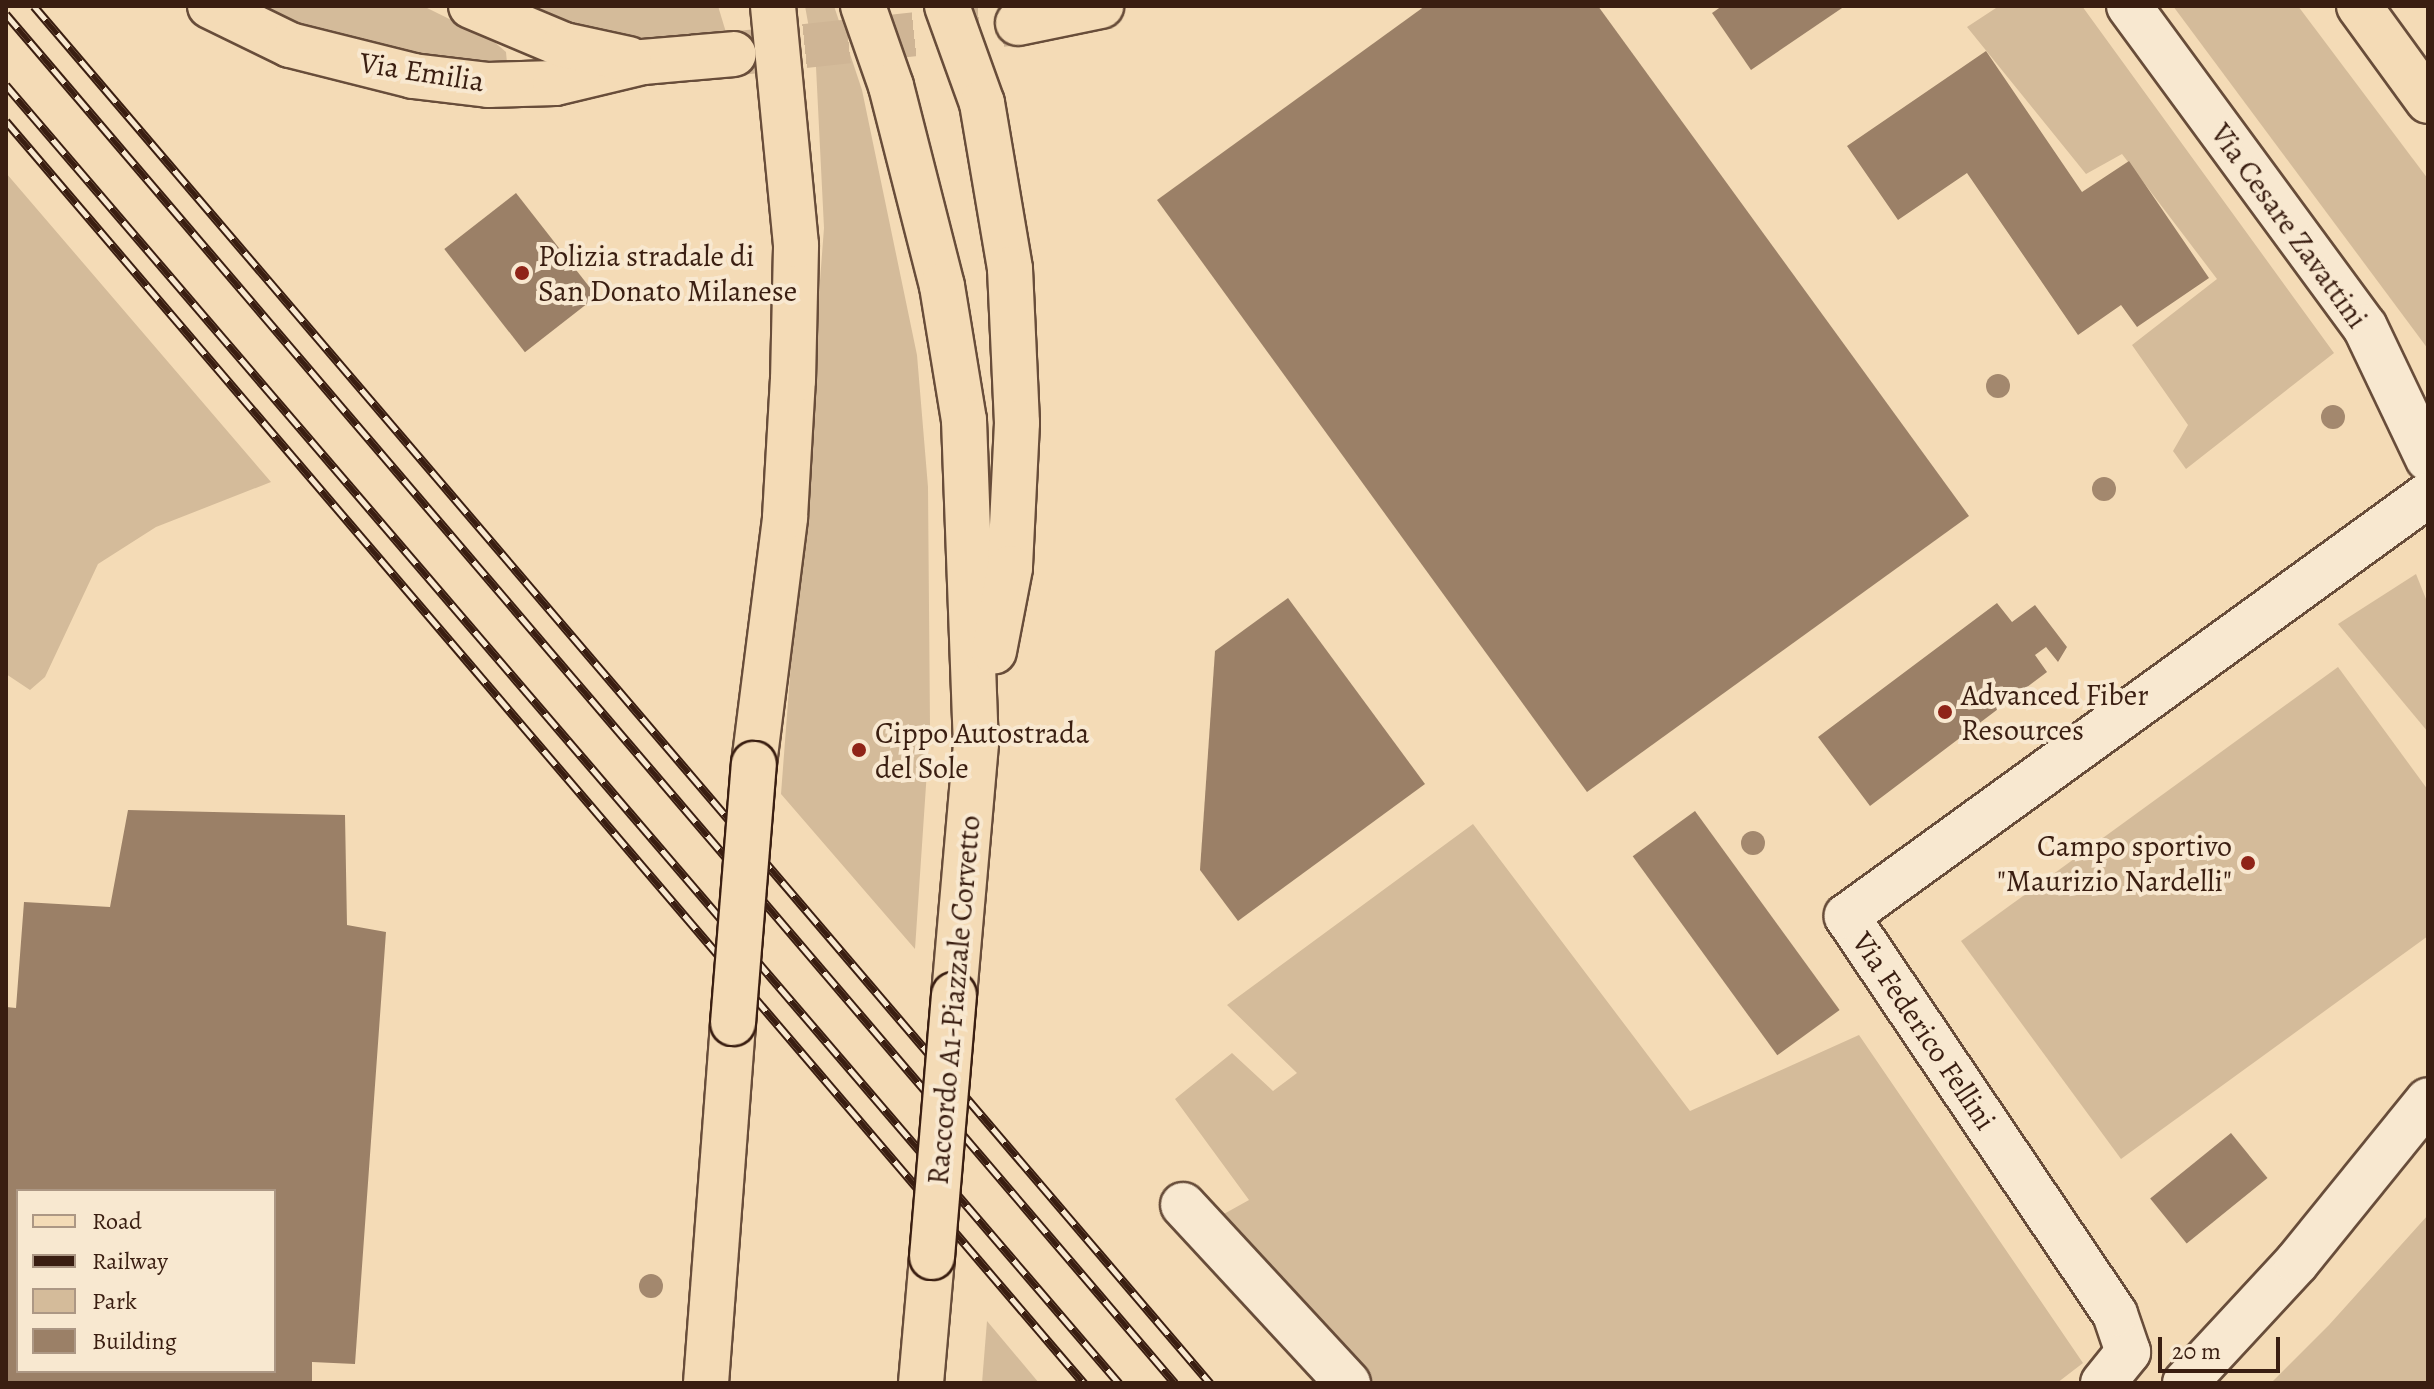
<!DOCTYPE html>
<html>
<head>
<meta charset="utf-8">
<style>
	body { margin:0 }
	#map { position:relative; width:2434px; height:1389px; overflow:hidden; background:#f4dbb6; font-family:Alegreya,serif }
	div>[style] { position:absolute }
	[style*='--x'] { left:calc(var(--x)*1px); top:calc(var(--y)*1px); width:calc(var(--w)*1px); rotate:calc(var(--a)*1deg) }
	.green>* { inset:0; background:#d4bb9a }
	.building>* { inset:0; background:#9b8067; transform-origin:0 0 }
	.major-tunnel>* { height:44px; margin-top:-22px; transform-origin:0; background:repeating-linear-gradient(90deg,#cfb595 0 44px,transparent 0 66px) }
	.roads { filter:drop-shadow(2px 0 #684d3a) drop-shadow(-2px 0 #684d3a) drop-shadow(0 2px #684d3a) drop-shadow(0 -2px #684d3a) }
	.minor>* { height:44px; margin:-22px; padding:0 22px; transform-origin:22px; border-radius:22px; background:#f8e8d0 }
	.major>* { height:44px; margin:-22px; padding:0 22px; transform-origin:22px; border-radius:22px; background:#f4dbb6 }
	.highway>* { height:44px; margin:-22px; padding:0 22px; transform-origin:22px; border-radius:22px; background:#f4dbb6 }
	.rail>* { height:9px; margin-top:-4.5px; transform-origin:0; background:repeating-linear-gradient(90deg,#f8e8d0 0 18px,#3a1e11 0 36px); box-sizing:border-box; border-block:2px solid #3a1e11 }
	.bridges { filter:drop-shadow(2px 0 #3a1e11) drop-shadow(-2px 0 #3a1e11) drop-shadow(0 2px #3a1e11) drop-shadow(0 -2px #3a1e11) }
	.highway-bridge>* { height:44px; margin:-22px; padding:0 22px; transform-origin:22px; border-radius:22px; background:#f4dbb6 }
	.trees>* { width:24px; height:24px; margin:-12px; border-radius:50%; background:#a3886e }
	.dots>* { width:22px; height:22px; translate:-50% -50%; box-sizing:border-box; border:4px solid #f8e8d0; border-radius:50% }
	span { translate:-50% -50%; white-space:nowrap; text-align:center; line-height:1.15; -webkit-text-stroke:8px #f8e8d0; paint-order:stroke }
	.street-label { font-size:30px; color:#3a1e11 }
	.poi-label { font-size:30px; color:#3a1e11 }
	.left { translate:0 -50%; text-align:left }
	.right { translate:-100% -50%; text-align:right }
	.frame { position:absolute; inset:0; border:8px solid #3a1e11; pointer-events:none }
	.legend { position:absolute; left:16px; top:1189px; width:260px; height:184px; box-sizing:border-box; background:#f8e8d0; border:2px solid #ac9784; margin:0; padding:10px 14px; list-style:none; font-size:24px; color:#3a1e11 }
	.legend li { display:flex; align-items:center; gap:16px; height:40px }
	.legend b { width:40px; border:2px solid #ac9784 }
	.scale { position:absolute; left:2158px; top:1337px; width:122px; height:36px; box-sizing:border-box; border:4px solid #3a1e11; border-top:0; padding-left:10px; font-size:24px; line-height:28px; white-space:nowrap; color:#3a1e11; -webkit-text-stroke:6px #f8e8d0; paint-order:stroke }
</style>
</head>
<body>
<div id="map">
	<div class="green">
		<i style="clip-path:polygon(252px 6px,423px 6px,492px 40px,506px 52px,507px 63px,488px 68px,373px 52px)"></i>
		<i style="clip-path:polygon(523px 6px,718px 6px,728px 39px,633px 41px)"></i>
		<i style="clip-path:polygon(805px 6px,834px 6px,862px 90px,917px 355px,928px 487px,930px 726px,915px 949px,781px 794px,824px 228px,816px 67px)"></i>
		<i style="clip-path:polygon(1999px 6px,2082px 6px,2334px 353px,2186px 469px,2173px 451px,2188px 425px,2132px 345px,2217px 279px,2122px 154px,2086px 174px,1967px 27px)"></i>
		<i style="clip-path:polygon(2173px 6px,2298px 6px,2428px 179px,2428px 349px)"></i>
		<i style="clip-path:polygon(6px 173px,271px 482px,156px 527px,98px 564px,45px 677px,30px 690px,6px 674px)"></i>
		<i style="clip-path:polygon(2416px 574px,2428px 604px,2428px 732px,2338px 624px)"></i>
		<i style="clip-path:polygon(2338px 667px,2428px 790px,2428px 936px,2121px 1159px,1961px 941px)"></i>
		<i style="clip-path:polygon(1473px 824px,1690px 1111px,1859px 1035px,2083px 1363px,2057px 1383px,1374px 1383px,1222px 1215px,1249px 1200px,1175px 1099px,1232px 1053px,1273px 1091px,1297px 1073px,1227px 1005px)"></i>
		<i style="clip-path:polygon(2428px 1215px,2428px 1383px,2271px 1383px,2329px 1325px)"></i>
		<i style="clip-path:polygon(987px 1321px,1039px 1383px,982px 1383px)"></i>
	</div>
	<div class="building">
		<i style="clip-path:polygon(1425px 6px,1598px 6px,1969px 516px,1587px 792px,1157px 200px)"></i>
		<i style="clip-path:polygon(1722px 6px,1845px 6px,1751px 70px,1712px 13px)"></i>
		<i style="clip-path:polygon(1986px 51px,2082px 192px,2129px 161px,2209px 278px,2137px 327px,2121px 305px,2078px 335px,1967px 173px,1898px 220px,1847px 146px)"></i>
		<i style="left:516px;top:193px;width:131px;height:91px;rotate:52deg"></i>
		<i style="clip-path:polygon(1288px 598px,1425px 784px,1238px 921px,1200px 870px,1215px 651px)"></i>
		<i style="clip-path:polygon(1997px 603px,2012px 622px,2035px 605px,2067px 647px,2058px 662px,2046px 647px,2035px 655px,2047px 672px,1870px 806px,1818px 737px)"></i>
		<i style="clip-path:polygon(evenodd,128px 810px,345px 815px,347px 925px,386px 932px,355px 1364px,312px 1362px,312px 1383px,6px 1383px,6px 1007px,16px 1008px,24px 902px,110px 907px,128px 810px,18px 1191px,274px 1191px,274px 1371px,18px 1371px,18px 1191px)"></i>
		<i style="left:1695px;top:811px;width:246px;height:77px;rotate:54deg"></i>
		<i style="left:2231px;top:1133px;width:58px;height:104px;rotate:51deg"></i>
	</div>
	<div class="major-tunnel">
		<i style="--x:739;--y:53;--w:281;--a:-6.1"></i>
	</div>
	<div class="roads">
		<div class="minor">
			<i style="--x:2129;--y:6;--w:398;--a:53.7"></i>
			<i style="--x:2365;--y:327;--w:146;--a:64.5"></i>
			<i style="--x:1183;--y:1205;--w:243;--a:47.2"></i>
			<i style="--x:2103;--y:1383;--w:40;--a:-51"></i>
			<i style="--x:2128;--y:1352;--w:40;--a:-108.9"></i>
			<i style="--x:2115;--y:1314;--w:480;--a:-124"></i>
			<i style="--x:1847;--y:916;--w:717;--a:-35.93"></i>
			<i style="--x:2185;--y:1383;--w:165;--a:-47.2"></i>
			<i style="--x:2297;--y:1262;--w:208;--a:-51"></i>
		</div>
		<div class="major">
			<i style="--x:210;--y:6;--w:89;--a:26"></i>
			<i style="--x:290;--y:45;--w:127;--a:14.1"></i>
			<i style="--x:413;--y:76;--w:76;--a:6.8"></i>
			<i style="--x:488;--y:85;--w:67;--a:-1.7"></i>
			<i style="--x:555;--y:83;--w:90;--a:-13.4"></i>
			<i style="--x:643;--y:62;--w:91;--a:-5"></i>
			<i style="--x:471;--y:6;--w:101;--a:22.8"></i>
			<i style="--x:564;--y:45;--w:66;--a:12.2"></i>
			<i style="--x:2359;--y:6;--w:117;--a:54"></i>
			<i style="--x:1018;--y:23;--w:85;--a:-11.6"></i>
		</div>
		<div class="highway">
			<i style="--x:863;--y:6;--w:85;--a:70.7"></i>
			<i style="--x:891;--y:86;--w:206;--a:75.7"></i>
			<i style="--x:942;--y:286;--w:136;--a:80.7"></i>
			<i style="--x:964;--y:420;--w:324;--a:87.9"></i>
			<i style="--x:976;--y:744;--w:252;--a:95"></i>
			<i style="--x:947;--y:6;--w:103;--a:70.2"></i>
			<i style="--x:982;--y:103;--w:168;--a:80.4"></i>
			<i style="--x:1010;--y:269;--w:154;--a:87.4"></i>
			<i style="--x:1017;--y:423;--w:145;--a:92.8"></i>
			<i style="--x:1010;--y:568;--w:85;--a:100.9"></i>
			<i style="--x:754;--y:764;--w:249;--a:-82.8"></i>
			<i style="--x:785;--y:517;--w:137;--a:-86.7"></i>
			<i style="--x:793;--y:380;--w:135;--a:-88.7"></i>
			<i style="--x:796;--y:245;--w:240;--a:-95.5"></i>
			<i style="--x:706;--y:1383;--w:361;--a:-85.7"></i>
			<i style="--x:921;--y:1383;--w:126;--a:-85"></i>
		</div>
	</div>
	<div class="rail">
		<i style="--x:34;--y:6;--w:1811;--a:49.5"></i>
		<i style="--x:6;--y:14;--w:1800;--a:49.51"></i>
		<i style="--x:6;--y:85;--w:1710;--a:49.39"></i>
		<i style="--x:6;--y:121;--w:1660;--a:49.5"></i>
	</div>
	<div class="bridges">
		<div class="highway-bridge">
			<i style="--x:733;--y:1023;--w:260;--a:-85.4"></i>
			<i style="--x:932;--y:1257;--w:263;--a:-85.2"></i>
		</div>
	</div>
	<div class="trees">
		<i style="left:1998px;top:386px"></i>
		<i style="left:2333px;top:417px"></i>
		<i style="left:2104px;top:489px"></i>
		<i style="left:1753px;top:843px"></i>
		<i style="left:651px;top:1286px"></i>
	</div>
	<div class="dots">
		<i style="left:522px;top:273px;background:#8f2418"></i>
		<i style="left:1945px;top:712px;background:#8f2418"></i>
		<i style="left:859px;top:750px;background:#8f2418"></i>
		<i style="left:2248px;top:863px;background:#8f2418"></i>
	</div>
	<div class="street-label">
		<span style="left:422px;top:72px;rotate:9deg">Via Emilia</span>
		<span style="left:2289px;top:226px;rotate:54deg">Via Cesare Zavattini</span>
		<span style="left:954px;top:1000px;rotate:-85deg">Raccordo A1-Piazzale Corvetto</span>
		<span style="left:1924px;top:1031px;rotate:56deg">Via Federico Fellini</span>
	</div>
	<div class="poi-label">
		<span class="left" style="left:538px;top:273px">Polizia stradale di<br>San Donato Milanese</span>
		<span class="left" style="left:1961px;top:712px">Advanced Fiber<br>Resources</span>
		<span class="left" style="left:875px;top:750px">Cippo Autostrada<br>del Sole</span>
		<span class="right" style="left:2232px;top:863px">Campo sportivo<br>"Maurizio Nardelli"</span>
	</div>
	<div class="frame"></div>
	<ul class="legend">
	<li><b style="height:10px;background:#f4dbb6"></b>Road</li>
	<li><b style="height:10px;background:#3a1e11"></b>Railway</li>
	<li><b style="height:22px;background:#d4bb9a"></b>Park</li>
	<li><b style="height:22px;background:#9b8067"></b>Building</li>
	</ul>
	<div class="scale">20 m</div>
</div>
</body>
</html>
